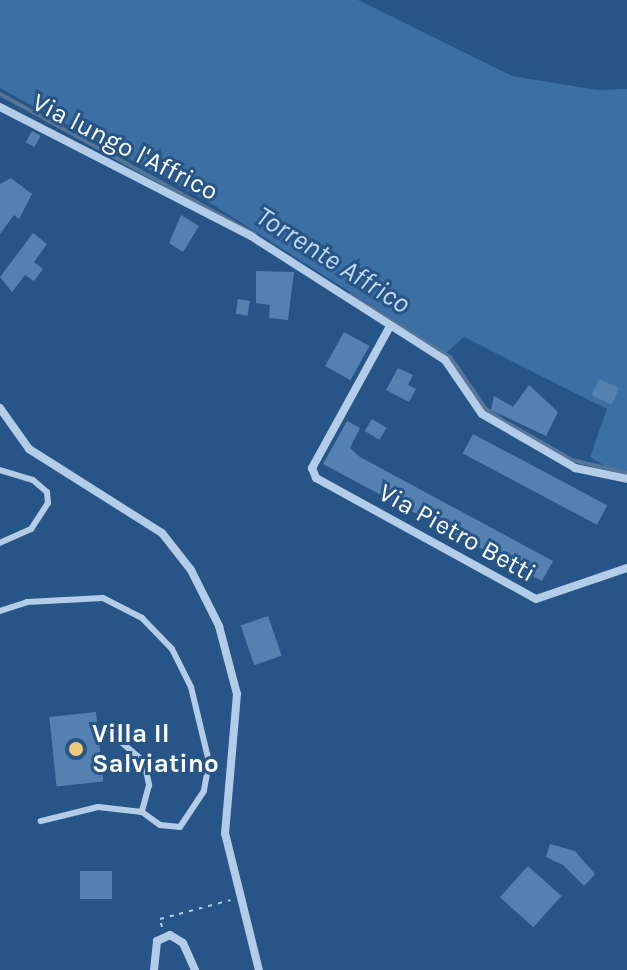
<!DOCTYPE html>
<html>
<head>
<meta charset="utf-8">
<style>
	body { margin:0 }
	#map { position:relative; width:627px; height:970px; overflow:hidden; background:#275587; font-family:Karla,sans-serif }
	div>[style] { position:absolute }
	[style*='--x'] { left:calc(var(--x)*1px); top:calc(var(--y)*1px); width:calc(var(--w)*1px); rotate:calc(var(--a)*1deg) }
	.green>* { inset:0; background:#3c6fa3 }
	.stream>* { height:4px; margin:-2px; padding:0 2px; transform-origin:2px; border-radius:2px; background:#567598 }
	.building>* { inset:0; background:#5481b0; transform-origin:0 0 }
	.path>* { height:2px; margin-top:-1px; transform-origin:0; background:repeating-linear-gradient(90deg,#b3cde8 0 4px,transparent 0 10px) }
	.service>* { height:6px; margin:-3px; padding:0 3px; transform-origin:3px; border-radius:3px; background:#b3cde8 }
	.minor>* { height:8px; margin:-4px; padding:0 4px; transform-origin:4px; border-radius:4px; background:#b3cde8 }
	.dots>* { width:22px; height:22px; translate:-50% -50%; box-sizing:border-box; border:4px solid #275587; border-radius:50% }
	span { translate:-50% -50%; white-space:nowrap; text-align:center; line-height:1.15; -webkit-text-stroke:6px #275587; paint-order:stroke }
	.street-label { font-size:26px; color:#fff }
	.poi-label { font-size:26px; color:#fff; font-weight:700 }
	.left { translate:0 -50%; text-align:left }
	.water-label { font-size:28px; color:#bfd7f0; font-style:italic }
</style>
</head>
<body>
<div id="map">
	<div class="green">
		<i style="clip-path:polygon(0 0,358px 0,512px 76px,598px 90px,627px 89px,627px 479px,590px 457px,607px 409px,464px 337px,446px 353px,215px 206px,0 88px)"></i>
	</div>
	<div class="stream">
		<i style="--x:0;--y:94;--w:291;--a:28.8"></i>
		<i style="--x:350;--y:295;--w:118;--a:31.8"></i>
		<i style="--x:450;--y:357;--w:63;--a:55.3"></i>
		<i style="--x:486;--y:409;--w:22;--a:34"></i>
		<i style="--x:504;--y:421;--w:78;--a:29.8"></i>
		<i style="--x:572;--y:460;--w:57;--a:13.3"></i>
	</div>
	<div class="building">
		<i style="left:32px;top:131px;width:10px;height:13px;rotate:29deg"></i>
		<i style="clip-path:polygon(11px 178px,32px 194px,19px 219px,14px 215px,0 234px,0 184px)"></i>
		<i style="clip-path:polygon(181px 215px,199px 226px,183px 252px,169px 243px)"></i>
		<i style="clip-path:polygon(33px 233px,47px 244px,34px 262px,43px 269px,34px 281px,25px 275px,12px 292px,0 277px)"></i>
		<i style="clip-path:polygon(256px 271px,294px 272px,288px 320px,269px 318px,270px 305px,256px 303px)"></i>
		<i style="left:238px;top:299px;width:12px;height:15px;rotate:9deg"></i>
		<i style="left:344px;top:332px;width:29px;height:39px;rotate:29deg"></i>
		<i style="clip-path:polygon(398px 368px,413px 375px,408px 385px,416px 389px,409px 402px,386px 390px)"></i>
		<i style="left:599px;top:379px;width:22px;height:18px;rotate:24deg"></i>
		<i style="clip-path:polygon(529px 385px,558px 412px,546px 436px,491px 410px,494px 396px,513px 407px)"></i>
		<i style="left:372px;top:419px;width:17px;height:14px;rotate:31deg"></i>
		<i style="clip-path:polygon(347px 421px,360px 428px,350px 448px,360px 457px,553px 561px,542px 581px,323px 464px)"></i>
		<i style="left:473px;top:434px;width:152px;height:22px;rotate:28deg"></i>
		<i style="left:268px;top:616px;width:42px;height:29px;rotate:71deg"></i>
		<i style="left:96px;top:712px;width:70px;height:47px;rotate:84deg"></i>
		<i style="clip-path:polygon(550px 844px,575px 851px,595px 874px,584px 886px,563px 865px,546px 857px)"></i>
		<i style="left:528px;top:866px;width:45px;height:42px;rotate:42deg"></i>
		<i style="left:80px;top:871px;width:32px;height:28px"></i>
	</div>
	<div class="path">
		<i style="--x:162;--y:927;--w:8;--a:-104"></i>
		<i style="--x:160;--y:919;--w:73;--a:-15"></i>
	</div>
	<div class="service">
		<i style="--x:0;--y:470;--w:34;--a:17"></i>
		<i style="--x:33;--y:480;--w:18;--a:41"></i>
		<i style="--x:47;--y:492;--w:11;--a:85"></i>
		<i style="--x:48;--y:503;--w:31;--a:123"></i>
		<i style="--x:31;--y:529;--w:34;--a:156"></i>
		<i style="--x:0;--y:611;--w:28;--a:-18"></i>
		<i style="--x:27;--y:602;--w:76;--a:-3"></i>
		<i style="--x:103;--y:598;--w:44;--a:27.1"></i>
		<i style="--x:142;--y:618;--w:43;--a:45.9"></i>
		<i style="--x:172;--y:649;--w:42;--a:63.4"></i>
		<i style="--x:191;--y:687;--w:77;--a:76.5"></i>
		<i style="--x:209;--y:762;--w:29;--a:100"></i>
		<i style="--x:204;--y:791;--w:43;--a:123.7"></i>
		<i style="--x:180;--y:827;--w:20;--a:-174"></i>
		<i style="--x:160;--y:825;--w:22;--a:-144"></i>
		<i style="--x:142;--y:812;--w:44;--a:-173.5"></i>
		<i style="--x:98;--y:807;--w:59;--a:166.2"></i>
		<i style="--x:115;--y:737;--w:38;--a:40"></i>
		<i style="--x:144;--y:761;--w:25;--a:78"></i>
		<i style="--x:149;--y:785;--w:28;--a:105"></i>
	</div>
	<div class="minor">
		<i style="--x:0;--y:107;--w:282;--a:27.2"></i>
		<i style="--x:251;--y:236;--w:230;--a:32.6"></i>
		<i style="--x:445;--y:360;--w:65;--a:55.6"></i>
		<i style="--x:482;--y:414;--w:108;--a:30.1"></i>
		<i style="--x:575;--y:468;--w:53;--a:11.9"></i>
		<i style="--x:389;--y:328;--w:160;--a:118.8"></i>
		<i style="--x:312;--y:468;--w:11;--a:68"></i>
		<i style="--x:316;--y:478;--w:251;--a:28.8"></i>
		<i style="--x:536;--y:599;--w:96;--a:-18.8"></i>
		<i style="--x:0;--y:408;--w:50;--a:54.7"></i>
		<i style="--x:29;--y:449;--w:157;--a:32.3"></i>
		<i style="--x:162;--y:533;--w:47;--a:51.9"></i>
		<i style="--x:191;--y:570;--w:63;--a:63.4"></i>
		<i style="--x:219;--y:626;--w:70;--a:75.2"></i>
		<i style="--x:237;--y:694;--w:140;--a:94.9"></i>
		<i style="--x:225;--y:833;--w:141;--a:76.1"></i>
		<i style="--x:154;--y:970;--w:29;--a:-84"></i>
		<i style="--x:157;--y:941;--w:14;--a:-25"></i>
		<i style="--x:170;--y:935;--w:15;--a:32"></i>
		<i style="--x:183;--y:943;--w:30;--a:66"></i>
	</div>
	<div class="dots">
		<i style="left:76px;top:749px;background:#f0c979"></i>
	</div>
	<div class="street-label">
		<span style="left:125px;top:147px;rotate:27deg">Via lungo l'Affrico</span>
		<span style="left:457px;top:533px;rotate:29deg">Via Pietro Betti</span>
	</div>
	<div class="poi-label">
		<span class="left" style="left:92px;top:749px">Villa Il<br>Salviatino</span>
	</div>
	<div class="water-label">
		<span style="left:333px;top:260px;rotate:32deg">Torrente Affrico</span>
	</div>
</div>
</body>
</html>
